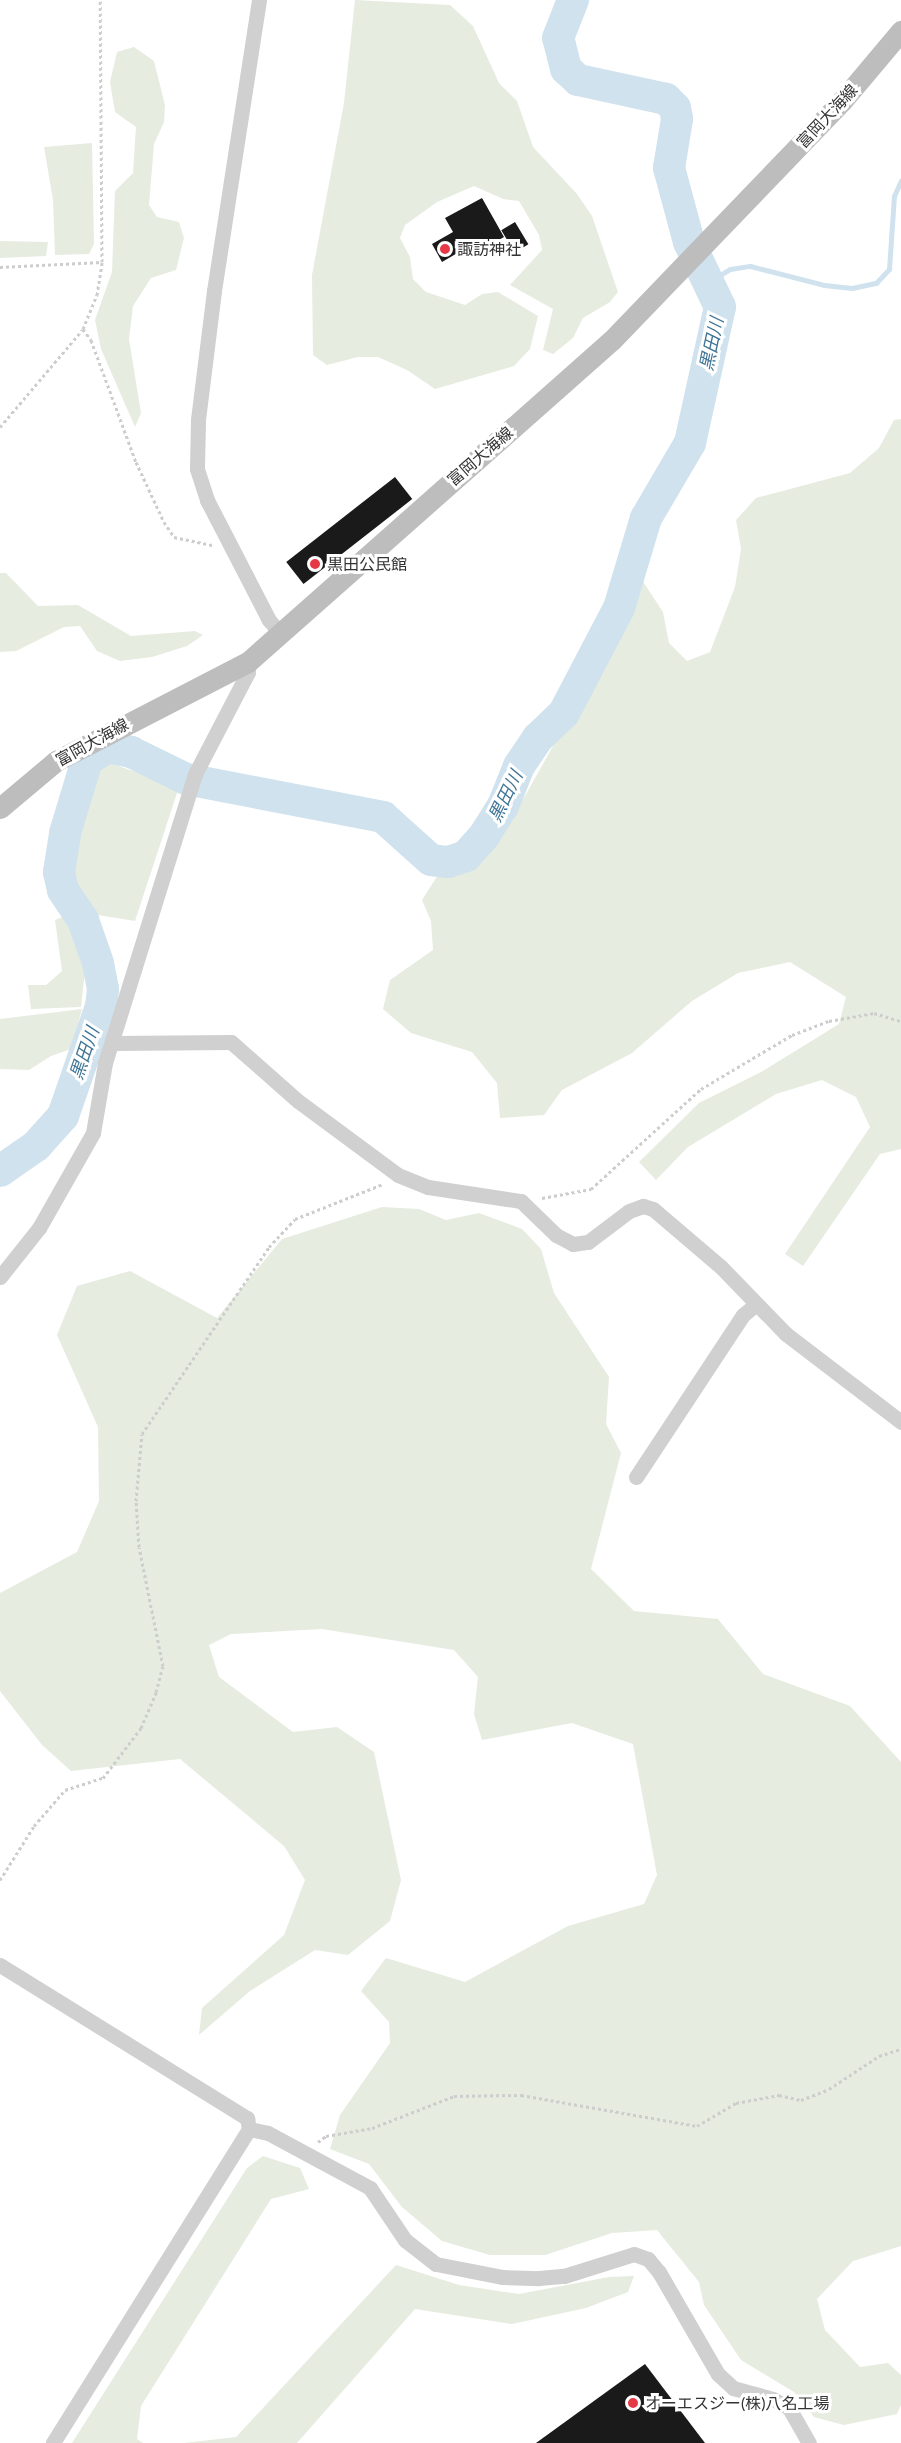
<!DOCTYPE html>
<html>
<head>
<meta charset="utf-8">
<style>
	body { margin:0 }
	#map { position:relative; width:901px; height:2443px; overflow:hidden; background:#fff; font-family:Lato,"Noto Sans JP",sans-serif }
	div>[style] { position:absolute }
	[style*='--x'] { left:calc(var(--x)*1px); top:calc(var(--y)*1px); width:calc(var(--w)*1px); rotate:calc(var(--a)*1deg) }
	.green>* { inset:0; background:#e6ecdf }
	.stream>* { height:5px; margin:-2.5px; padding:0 2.5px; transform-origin:2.5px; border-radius:2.5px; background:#cfe2ee }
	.river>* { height:32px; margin:-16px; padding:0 16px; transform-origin:16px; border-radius:16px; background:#cfe2ee }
	.building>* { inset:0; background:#1a1a1a; transform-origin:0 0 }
	.path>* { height:3px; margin-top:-1.5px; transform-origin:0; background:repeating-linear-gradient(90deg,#cdcdcd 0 3px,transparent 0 6px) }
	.street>* { height:15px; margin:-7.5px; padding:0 7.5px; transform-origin:7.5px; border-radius:7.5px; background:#d0d0d0 }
	.secondary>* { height:21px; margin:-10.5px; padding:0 10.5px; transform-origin:10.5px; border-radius:10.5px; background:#bdbdbd }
	.dots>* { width:16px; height:16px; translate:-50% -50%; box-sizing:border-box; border:3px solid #fff; border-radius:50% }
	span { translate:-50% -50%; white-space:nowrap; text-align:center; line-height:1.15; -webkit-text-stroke:6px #fff; paint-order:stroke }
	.street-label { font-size:16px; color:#333 }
	.poi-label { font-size:16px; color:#333 }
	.left { translate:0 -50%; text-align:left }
	.water-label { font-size:18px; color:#3f7597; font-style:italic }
</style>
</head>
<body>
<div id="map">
	<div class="green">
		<i style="clip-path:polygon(355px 0,450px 5px,473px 26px,499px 83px,517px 101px,533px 147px,577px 194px,592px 216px,618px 292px,610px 302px,583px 318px,573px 338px,553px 354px,543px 350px,553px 309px,510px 285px,542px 250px,539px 235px,519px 201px,503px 199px,474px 186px,437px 202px,405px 225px,400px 238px,410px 257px,413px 279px,426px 292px,465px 305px,482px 294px,498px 292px,538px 316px,530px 349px,514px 366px,435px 389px,407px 370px,378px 357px,358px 357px,327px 365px,313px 355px,312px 275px,344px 103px)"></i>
		<i style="clip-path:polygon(134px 47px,154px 61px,165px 105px,164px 122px,154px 144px,149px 205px,157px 217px,179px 222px,184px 238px,176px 270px,151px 278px,133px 306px,129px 339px,141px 413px,135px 427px,101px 349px,95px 320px,112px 272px,115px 191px,133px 173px,136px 127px,115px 112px,110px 82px,117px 52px)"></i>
		<i style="clip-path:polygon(92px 143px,94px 244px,89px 254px,55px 255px,53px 200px,44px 147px)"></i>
		<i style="clip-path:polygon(0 241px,48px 242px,46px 256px,0 258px)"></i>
		<i style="clip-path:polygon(901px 419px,901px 1149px,880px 1154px,803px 1266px,785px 1254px,870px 1127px,856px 1097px,822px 1080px,776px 1094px,688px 1147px,656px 1180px,639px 1162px,699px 1103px,761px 1072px,839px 1024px,846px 997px,790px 962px,738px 973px,692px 1001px,632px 1053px,562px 1090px,544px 1115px,500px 1118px,497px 1083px,472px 1052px,411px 1033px,383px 1009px,390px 980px,433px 950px,431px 921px,422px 900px,438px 875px,476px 861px,516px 812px,617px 632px,638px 574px,663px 612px,669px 643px,687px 661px,710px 652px,735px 587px,741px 549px,736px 520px,756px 498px,850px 473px,879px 448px,894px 420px)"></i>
		<i style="clip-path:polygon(0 573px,6px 573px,38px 606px,78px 605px,131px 636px,195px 631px,203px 635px,187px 646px,152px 657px,120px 661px,97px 651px,80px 626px,64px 627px,16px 651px,0 652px)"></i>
		<i style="clip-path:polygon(107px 762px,179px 787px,135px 921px,98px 915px,72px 876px,72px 850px,91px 774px)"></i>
		<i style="clip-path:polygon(64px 916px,76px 931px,85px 971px,81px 1007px,31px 1009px,28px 985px,46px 985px,62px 971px,55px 920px)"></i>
		<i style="clip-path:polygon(82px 1009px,71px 1049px,51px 1056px,29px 1070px,0 1069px,0 1019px)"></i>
		<i style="clip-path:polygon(382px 1207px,419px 1209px,446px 1220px,479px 1213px,522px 1229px,541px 1249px,554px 1293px,609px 1377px,606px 1424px,621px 1453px,591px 1569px,634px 1611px,718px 1619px,763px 1674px,850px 1706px,901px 1762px,901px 2246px,853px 2261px,817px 2299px,825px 2330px,860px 2367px,888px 2363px,901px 2375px,901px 2405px,897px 2414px,844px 2425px,814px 2417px,794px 2392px,741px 2360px,704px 2305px,699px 2282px,657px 2230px,612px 2233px,545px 2255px,490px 2255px,442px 2241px,402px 2207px,369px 2164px,330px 2149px,340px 2115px,390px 2043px,389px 2022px,361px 1991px,386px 1958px,465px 1982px,568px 1926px,644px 1904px,657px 1875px,633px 1744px,572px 1723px,482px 1740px,474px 1714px,478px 1677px,454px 1650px,322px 1629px,231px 1634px,209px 1645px,219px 1677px,293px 1732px,337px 1727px,374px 1752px,401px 1880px,390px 1921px,348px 1955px,315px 1950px,250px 1991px,199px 2035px,202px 2008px,284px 1935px,305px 1880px,284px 1846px,180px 1759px,71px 1771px,42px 1745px,0 1691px,0 1593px,77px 1552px,99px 1501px,98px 1427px,57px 1335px,77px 1286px,130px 1271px,217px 1318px,282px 1239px)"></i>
		<i style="clip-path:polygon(263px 2156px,300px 2168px,309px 2189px,271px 2199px,141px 2406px,137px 2439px,143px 2443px,72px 2443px,247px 2168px)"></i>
		<i style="clip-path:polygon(396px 2265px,459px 2285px,519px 2294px,609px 2277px,634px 2276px,628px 2292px,586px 2308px,512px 2324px,415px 2309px,297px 2443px,184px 2443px,236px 2437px)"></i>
	</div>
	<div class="stream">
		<i style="--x:710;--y:281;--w:23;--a:-31"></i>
		<i style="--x:730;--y:269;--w:20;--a:-9"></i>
		<i style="--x:750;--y:266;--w:76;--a:14.4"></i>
		<i style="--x:824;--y:285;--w:28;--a:6"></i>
		<i style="--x:852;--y:288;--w:25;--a:-12"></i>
		<i style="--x:876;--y:283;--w:19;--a:-47"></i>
		<i style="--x:889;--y:269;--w:73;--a:-86.1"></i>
		<i style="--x:894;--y:196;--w:17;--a:-66"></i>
	</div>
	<div class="river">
		<i style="--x:0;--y:1171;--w:44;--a:-34.8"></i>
		<i style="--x:36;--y:1146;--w:40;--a:-48"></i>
		<i style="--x:63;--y:1116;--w:116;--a:-70.9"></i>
		<i style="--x:101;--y:1006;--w:17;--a:-83"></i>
		<i style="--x:103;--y:989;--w:26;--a:-101"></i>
		<i style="--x:98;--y:963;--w:46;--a:-109.2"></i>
		<i style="--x:83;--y:920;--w:36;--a:-124"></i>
		<i style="--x:63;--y:890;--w:18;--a:-103"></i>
		<i style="--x:59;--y:872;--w:39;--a:-81"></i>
		<i style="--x:65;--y:833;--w:76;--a:-73.2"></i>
		<i style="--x:87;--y:760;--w:25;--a:-32"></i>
		<i style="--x:108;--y:747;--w:24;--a:12"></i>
		<i style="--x:131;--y:752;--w:61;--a:26.1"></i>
		<i style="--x:186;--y:779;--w:201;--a:10.9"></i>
		<i style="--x:383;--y:817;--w:64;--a:41.9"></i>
		<i style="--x:431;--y:860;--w:17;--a:7"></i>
		<i style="--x:448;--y:862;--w:19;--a:-18"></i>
		<i style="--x:466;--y:856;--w:27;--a:-48"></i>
		<i style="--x:484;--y:836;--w:36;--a:-58"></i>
		<i style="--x:503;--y:806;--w:43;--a:-68.2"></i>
		<i style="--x:519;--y:766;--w:34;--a:-56"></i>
		<i style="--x:538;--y:738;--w:36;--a:-44"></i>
		<i style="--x:564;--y:713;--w:119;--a:-62.4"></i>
		<i style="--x:619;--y:608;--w:94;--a:-73.3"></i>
		<i style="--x:646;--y:518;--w:87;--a:-59.6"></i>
		<i style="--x:690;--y:443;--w:139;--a:-77.6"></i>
		<i style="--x:720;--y:307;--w:72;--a:-115.5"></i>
		<i style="--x:689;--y:242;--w:77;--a:-105.1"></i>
		<i style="--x:669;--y:168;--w:50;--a:-80.7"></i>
		<i style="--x:677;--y:119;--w:11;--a:-100"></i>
		<i style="--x:675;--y:108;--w:13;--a:-135"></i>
		<i style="--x:666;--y:99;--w:90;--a:-167.8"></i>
		<i style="--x:578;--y:80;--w:16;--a:-137"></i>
		<i style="--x:566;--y:69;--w:32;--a:-104"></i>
		<i style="--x:558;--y:38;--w:41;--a:-68.5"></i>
	</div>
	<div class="building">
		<i style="clip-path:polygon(482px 198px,504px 237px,471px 256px,466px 248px,442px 262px,432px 244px,453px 232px,445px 218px)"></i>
		<i style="left:515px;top:222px;width:26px;height:16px;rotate:59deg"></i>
		<i style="left:395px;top:477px;width:28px;height:138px;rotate:52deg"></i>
		<i style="clip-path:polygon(645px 2364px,705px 2443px,536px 2443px)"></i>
	</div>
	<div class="path">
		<i style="--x:0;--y:267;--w:102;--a:-2.8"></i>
		<i style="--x:83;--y:329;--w:14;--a:54"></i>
		<i style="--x:91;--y:340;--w:130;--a:69.8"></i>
		<i style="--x:136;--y:462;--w:66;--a:65"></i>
		<i style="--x:164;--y:522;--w:18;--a:56"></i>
		<i style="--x:174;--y:537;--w:40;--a:12"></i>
		<i style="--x:0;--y:427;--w:128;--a:-49.7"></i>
		<i style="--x:83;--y:329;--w:37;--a:-68"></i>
		<i style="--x:97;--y:295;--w:33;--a:-81"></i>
		<i style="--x:102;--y:262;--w:262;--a:-90.4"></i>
		<i style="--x:542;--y:1198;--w:50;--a:-10.4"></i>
		<i style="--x:591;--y:1189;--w:149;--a:-42.3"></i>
		<i style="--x:701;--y:1089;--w:106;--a:-30.7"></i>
		<i style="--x:792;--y:1035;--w:40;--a:-21"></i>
		<i style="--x:829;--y:1021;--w:46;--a:-10.1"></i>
		<i style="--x:874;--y:1013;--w:28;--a:17"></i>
		<i style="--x:0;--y:1880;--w:64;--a:-57.8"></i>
		<i style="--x:34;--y:1826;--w:48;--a:-49.3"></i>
		<i style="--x:65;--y:1790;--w:40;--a:-18"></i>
		<i style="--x:103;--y:1778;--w:63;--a:-52.8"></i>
		<i style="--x:141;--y:1728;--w:39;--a:-67"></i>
		<i style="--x:156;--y:1692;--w:27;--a:-75"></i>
		<i style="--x:163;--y:1666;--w:121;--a:-101.4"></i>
		<i style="--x:139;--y:1547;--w:46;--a:-93.7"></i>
		<i style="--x:136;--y:1501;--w:67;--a:-84.9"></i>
		<i style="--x:142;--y:1434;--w:226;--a:-55.8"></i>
		<i style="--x:269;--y:1247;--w:38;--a:-47"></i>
		<i style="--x:295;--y:1219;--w:95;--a:-21.7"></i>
		<i style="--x:318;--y:2142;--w:10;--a:-37"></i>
		<i style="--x:326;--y:2136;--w:47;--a:-9.9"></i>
		<i style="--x:372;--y:2128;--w:88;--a:-21.3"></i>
		<i style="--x:454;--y:2096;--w:67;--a:-0.9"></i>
		<i style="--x:521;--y:2095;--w:179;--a:10"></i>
		<i style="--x:697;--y:2126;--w:45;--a:-30.5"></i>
		<i style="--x:736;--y:2103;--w:44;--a:-10.5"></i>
		<i style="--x:779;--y:2095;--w:23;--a:13"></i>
		<i style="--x:801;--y:2100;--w:30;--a:-21"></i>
		<i style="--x:829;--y:2089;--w:60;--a:-33.4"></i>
		<i style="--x:879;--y:2056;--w:23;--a:-18"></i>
	</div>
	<div class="street">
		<i style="--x:259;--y:0;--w:294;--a:98.8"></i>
		<i style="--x:214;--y:291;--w:130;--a:97.1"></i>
		<i style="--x:198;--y:420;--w:49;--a:91.2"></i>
		<i style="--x:197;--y:469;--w:33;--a:72"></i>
		<i style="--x:207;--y:500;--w:135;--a:62.7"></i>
		<i style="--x:269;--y:620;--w:17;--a:50"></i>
		<i style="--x:114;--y:1043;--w:117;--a:-0.5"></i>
		<i style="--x:231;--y:1042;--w:89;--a:41.4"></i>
		<i style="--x:298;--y:1101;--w:124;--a:36.5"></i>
		<i style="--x:398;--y:1175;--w:32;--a:22"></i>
		<i style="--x:428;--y:1187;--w:94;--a:8.6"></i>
		<i style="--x:521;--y:1201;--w:49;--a:44.2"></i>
		<i style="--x:556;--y:1235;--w:19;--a:28"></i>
		<i style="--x:573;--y:1244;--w:15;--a:-8"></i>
		<i style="--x:588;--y:1242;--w:51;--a:-37.1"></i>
		<i style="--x:629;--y:1211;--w:15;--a:-20"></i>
		<i style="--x:643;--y:1206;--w:10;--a:17"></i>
		<i style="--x:653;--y:1209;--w:89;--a:40.5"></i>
		<i style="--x:721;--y:1267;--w:93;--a:45.9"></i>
		<i style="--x:786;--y:1334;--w:145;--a:37.4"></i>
		<i style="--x:0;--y:1277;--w:63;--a:-51.5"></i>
		<i style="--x:39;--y:1228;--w:109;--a:-60.4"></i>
		<i style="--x:93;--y:1133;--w:71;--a:-80.3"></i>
		<i style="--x:105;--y:1063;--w:303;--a:-72.7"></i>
		<i style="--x:195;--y:774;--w:115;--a:-62.5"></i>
		<i style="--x:248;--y:672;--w:10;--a:-90"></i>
		<i style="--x:636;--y:1477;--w:194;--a:-56.6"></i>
		<i style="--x:743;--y:1315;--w:16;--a:-40"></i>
		<i style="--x:0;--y:1965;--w:291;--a:31.8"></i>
		<i style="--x:247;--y:2118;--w:11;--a:80"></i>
		<i style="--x:249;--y:2129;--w:370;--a:122"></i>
		<i style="--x:249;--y:2129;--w:19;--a:12"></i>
		<i style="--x:268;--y:2133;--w:116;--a:28.3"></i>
		<i style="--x:370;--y:2188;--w:63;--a:56.1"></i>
		<i style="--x:405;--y:2240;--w:39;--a:38"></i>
		<i style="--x:436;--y:2264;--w:67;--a:11.1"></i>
		<i style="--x:502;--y:2277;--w:37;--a:2"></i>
		<i style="--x:539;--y:2278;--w:25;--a:-5"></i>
		<i style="--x:564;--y:2276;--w:73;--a:-17.4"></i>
		<i style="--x:634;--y:2254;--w:15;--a:20"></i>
		<i style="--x:648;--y:2259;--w:17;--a:50"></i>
		<i style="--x:659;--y:2272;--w:118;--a:60"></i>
		<i style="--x:718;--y:2374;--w:21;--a:43"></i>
		<i style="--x:733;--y:2388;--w:41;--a:15.4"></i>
		<i style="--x:773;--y:2399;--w:18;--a:29"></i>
		<i style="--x:789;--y:2408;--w:40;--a:60.3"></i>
	</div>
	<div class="secondary">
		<i style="--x:0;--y:808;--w:73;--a:-40"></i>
		<i style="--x:56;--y:761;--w:216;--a:-27.3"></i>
		<i style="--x:248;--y:662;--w:486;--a:-41.5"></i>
		<i style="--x:612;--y:340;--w:332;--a:-46.1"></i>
		<i style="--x:842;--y:101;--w:92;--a:-49.9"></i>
	</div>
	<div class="dots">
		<i style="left:445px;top:249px;background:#e63946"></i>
		<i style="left:315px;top:564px;background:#e63946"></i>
		<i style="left:633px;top:2403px;background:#e63946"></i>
	</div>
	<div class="street-label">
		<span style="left:827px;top:116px;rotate:-47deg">富岡大海線</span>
		<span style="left:480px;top:456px;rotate:-41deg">富岡大海線</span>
		<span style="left:92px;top:742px;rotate:-29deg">富岡大海線</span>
	</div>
	<div class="poi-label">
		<span class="left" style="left:457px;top:249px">諏訪神社</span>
		<span class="left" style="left:327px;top:564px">黒田公民館</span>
		<span class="left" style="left:645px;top:2403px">オーエスジー(株)八名工場</span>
	</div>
	<div class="water-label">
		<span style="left:711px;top:344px;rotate:-78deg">黒田川</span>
		<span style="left:505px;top:796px;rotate:-64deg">黒田川</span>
		<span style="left:84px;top:1053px;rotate:-71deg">黒田川</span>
	</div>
</div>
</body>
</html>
